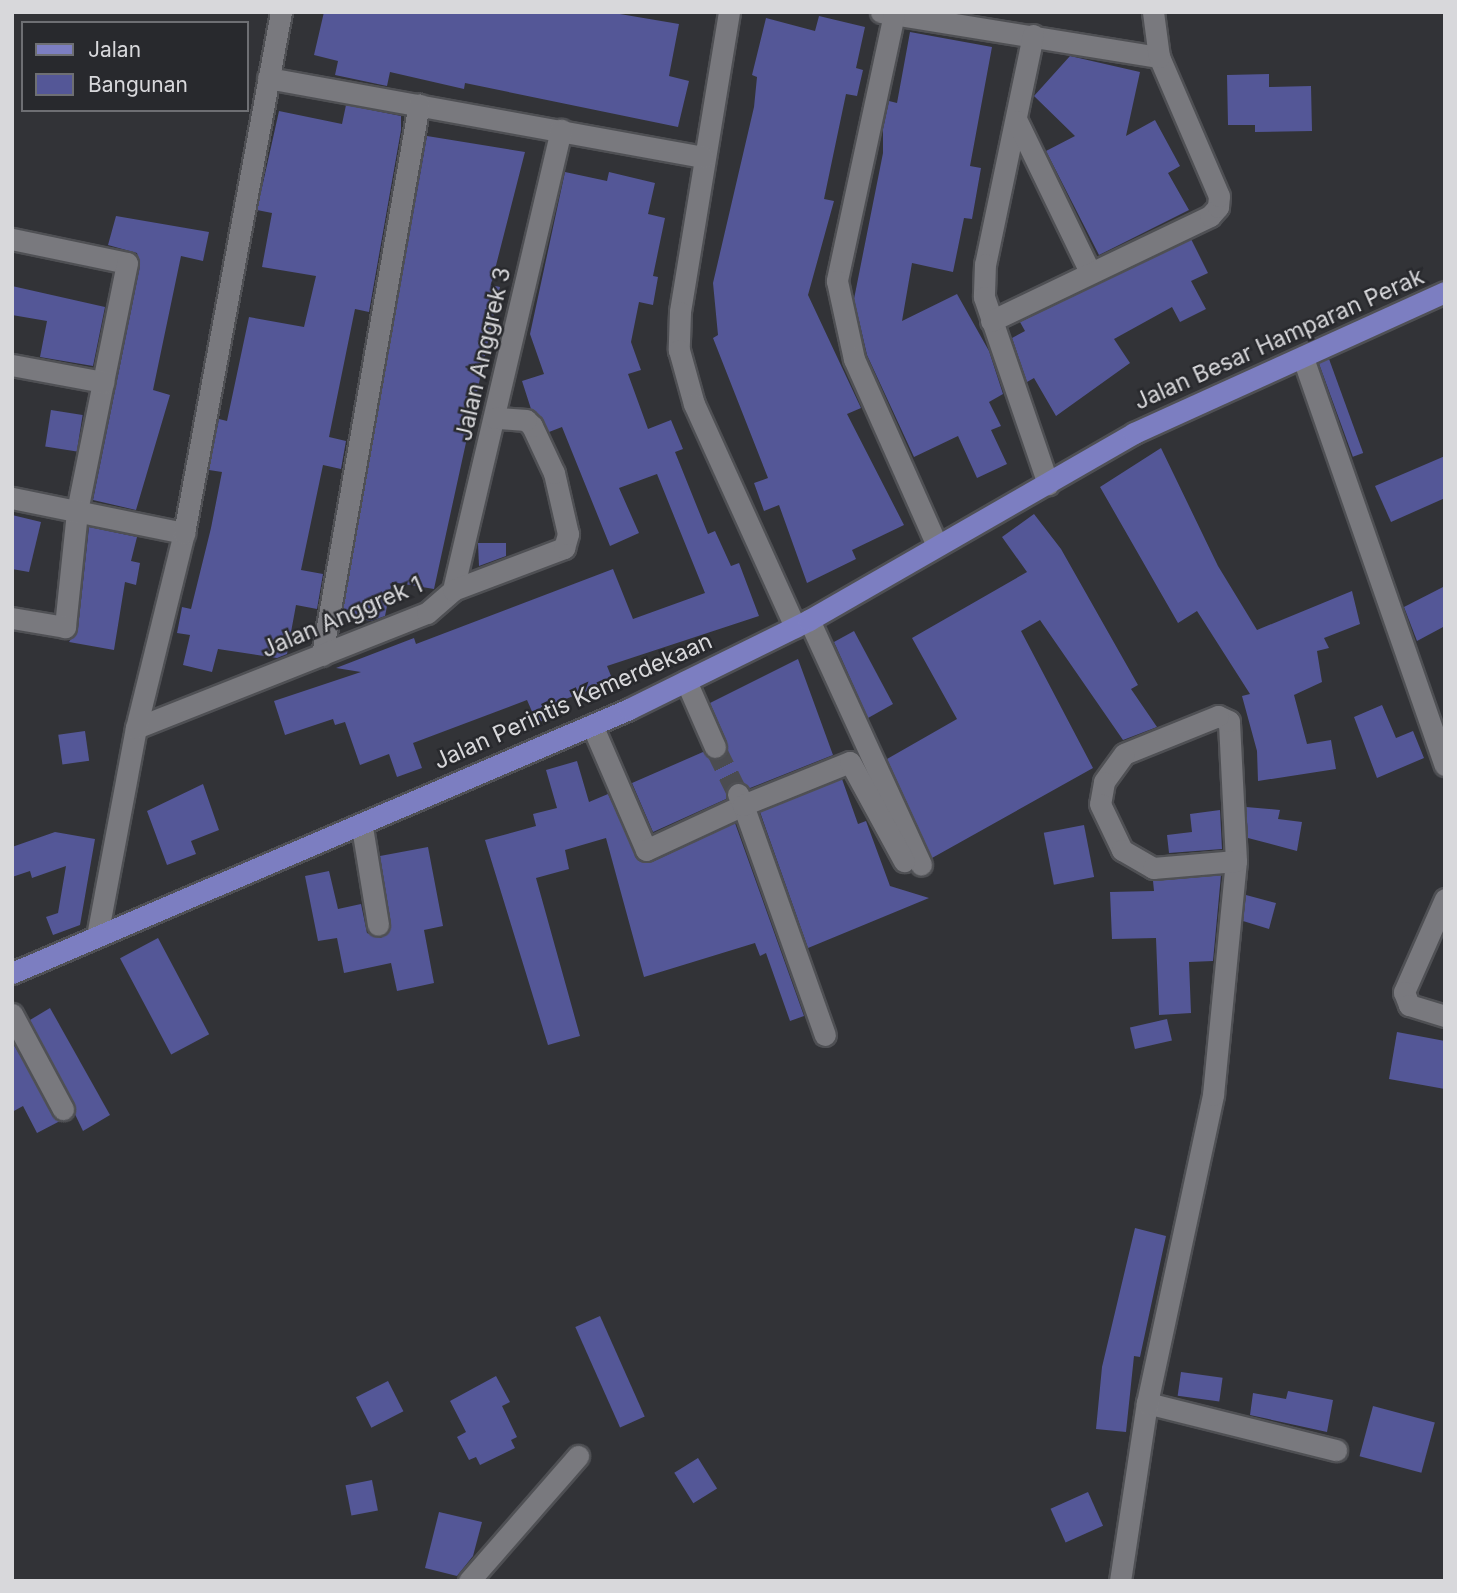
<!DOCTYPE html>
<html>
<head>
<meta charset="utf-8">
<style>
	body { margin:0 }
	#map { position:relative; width:1457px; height:1593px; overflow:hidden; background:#323337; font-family:Inter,sans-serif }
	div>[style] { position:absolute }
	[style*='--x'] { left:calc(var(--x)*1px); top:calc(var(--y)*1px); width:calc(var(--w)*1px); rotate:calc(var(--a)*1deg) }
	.building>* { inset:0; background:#545797; transform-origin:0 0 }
	.street-tunnel>* { height:21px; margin-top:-10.5px; transform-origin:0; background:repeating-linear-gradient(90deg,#4b4c50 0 21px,transparent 0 31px) }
	.roads { filter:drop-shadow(2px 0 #4f5054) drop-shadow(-2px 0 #4f5054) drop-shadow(0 2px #4f5054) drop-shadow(0 -2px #4f5054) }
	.street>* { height:21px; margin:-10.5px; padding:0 10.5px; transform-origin:10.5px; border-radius:10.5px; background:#79797e }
	.primary>* { height:21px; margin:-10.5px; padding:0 10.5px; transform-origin:10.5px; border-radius:10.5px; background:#7c7ec1 }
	span { translate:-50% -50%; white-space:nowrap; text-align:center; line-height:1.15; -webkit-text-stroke:5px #28292d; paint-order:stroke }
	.street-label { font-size:23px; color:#d8d8db }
	.frame { position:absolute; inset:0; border:14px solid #d8d8db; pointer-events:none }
	.legend { position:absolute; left:21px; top:21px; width:228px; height:91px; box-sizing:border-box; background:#28292d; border:2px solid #6e6f73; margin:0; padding:9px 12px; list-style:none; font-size:21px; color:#d8d8db }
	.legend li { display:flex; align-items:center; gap:14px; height:35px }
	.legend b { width:35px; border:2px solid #6e6f73 }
</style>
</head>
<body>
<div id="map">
	<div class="building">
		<i style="clip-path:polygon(324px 12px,608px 12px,679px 24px,669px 76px,689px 81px,678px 127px,465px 83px,464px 89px,390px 72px,387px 86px,335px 75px,338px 61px,314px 55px)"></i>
		<i style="clip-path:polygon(819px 16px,865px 27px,856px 68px,863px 70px,857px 96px,846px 94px,824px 199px,834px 201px,808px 295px,861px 408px,847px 414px,904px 525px,852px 550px,856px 559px,807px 583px,779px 505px,764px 511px,754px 483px,768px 478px,713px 338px,718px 335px,713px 283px,754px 107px,757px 77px,752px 75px,766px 18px,815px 31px)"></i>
		<i style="clip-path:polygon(910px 32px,992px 47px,970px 166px,981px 168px,972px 219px,964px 218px,953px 272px,912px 263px,902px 321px,957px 294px,989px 351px,1003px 394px,989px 402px,1001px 426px,991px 430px,1007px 464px,977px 478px,958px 436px,914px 457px,867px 355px,854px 299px,883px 153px,883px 129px,889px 101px,897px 103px)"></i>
		<i style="clip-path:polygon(1070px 56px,1140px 72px,1126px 136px,1155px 120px,1180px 166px,1168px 173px,1189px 210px,1099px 255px,1046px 151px,1075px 136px,1034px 96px)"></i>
		<i style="clip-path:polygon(1269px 74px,1269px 87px,1311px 86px,1312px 131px,1255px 132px,1255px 125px,1228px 125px,1227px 75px)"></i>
		<i style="clip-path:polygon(346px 105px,401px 116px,401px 130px,369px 312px,355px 309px,329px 437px,346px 441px,341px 469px,323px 465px,301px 570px,323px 574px,317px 609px,296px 605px,287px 654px,277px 658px,218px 649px,212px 672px,183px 665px,190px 635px,177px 633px,182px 607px,191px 609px,211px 528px,222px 472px,209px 470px,219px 419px,227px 421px,249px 317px,304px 327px,316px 276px,262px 267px,272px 213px,257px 210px,279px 111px,342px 124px)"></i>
		<i style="clip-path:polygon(427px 136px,525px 152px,491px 285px,500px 287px,434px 589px,392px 582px,385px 616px,371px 621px,342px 615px)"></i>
		<i style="clip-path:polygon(565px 172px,607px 181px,609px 172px,655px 183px,648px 214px,665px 218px,653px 276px,658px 277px,653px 305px,639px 302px,631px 342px,641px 370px,628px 374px,648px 429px,671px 420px,683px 449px,675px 452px,708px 534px,715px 531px,731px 566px,739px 563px,759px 616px,607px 666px,613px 681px,563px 700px,567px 710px,537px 723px,527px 700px,413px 743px,422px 768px,397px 777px,389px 754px,360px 765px,345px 722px,335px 725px,333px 719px,285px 735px,274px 701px,361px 672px,336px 668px,414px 638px,416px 644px,613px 569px,633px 619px,705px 593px,657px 474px,619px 488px,639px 533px,610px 546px,562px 427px,549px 432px,531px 409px,522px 381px,544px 374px,530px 334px)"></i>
		<i style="clip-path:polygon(116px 216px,209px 232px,203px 261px,181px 256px,153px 390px,170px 395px,136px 510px,93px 500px,140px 266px,137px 253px,108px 245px)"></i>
		<i style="clip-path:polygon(1191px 239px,1208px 273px,1191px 281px,1206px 309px,1180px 322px,1172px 307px,1114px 339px,1130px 363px,1056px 416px,1034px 378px,1027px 382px,1012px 338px,1025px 331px,1020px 322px)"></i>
		<i style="clip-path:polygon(12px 286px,105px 307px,93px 366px,40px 357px,47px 321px,12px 315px)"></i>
		<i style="left:1329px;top:359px;width:100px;height:11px;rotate:70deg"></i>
		<i style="left:51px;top:410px;width:32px;height:37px;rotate:9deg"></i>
		<i style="clip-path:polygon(1161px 448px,1218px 566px,1257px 630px,1352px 591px,1360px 624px,1324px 638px,1329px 648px,1317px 651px,1322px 682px,1294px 695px,1307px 744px,1331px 740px,1336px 769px,1258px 781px,1257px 751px,1242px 696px,1250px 694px,1197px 611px,1178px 623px,1100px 487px)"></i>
		<i style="clip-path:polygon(1445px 456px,1445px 498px,1391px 522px,1375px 486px)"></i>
		<i style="clip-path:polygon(1034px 514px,1061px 549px,1138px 685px,1131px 689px,1157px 727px,1123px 740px,1040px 620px,1021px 631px,1093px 768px,932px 858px,887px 759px,957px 719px,912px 638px,1027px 572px,1002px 537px)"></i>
		<i style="clip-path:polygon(12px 515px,41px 522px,29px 572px,12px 569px)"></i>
		<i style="clip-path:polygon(89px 527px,137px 537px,131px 561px,140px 563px,136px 585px,125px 582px,114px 650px,69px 642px,78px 628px)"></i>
		<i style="clip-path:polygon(478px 543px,506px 543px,506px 556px,479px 566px)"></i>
		<i style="clip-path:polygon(1445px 586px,1445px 626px,1417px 641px,1404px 607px)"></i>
		<i style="clip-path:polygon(854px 631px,893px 704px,868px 718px,834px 642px)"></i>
		<i style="clip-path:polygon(798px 659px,833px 755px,750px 788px,733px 782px,726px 799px,653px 832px,632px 783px,703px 752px,721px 759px,727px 742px,710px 703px)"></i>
		<i style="clip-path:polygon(1382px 705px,1396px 738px,1413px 731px,1424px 758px,1377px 778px,1354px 717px)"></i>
		<i style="left:85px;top:731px;width:30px;height:27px;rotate:82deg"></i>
		<i style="clip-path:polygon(577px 761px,589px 802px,608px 794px,639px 861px,652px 862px,735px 823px,804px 1016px,790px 1021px,766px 953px,760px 956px,755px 943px,644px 977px,606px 838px,565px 850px,569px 869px,536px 878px,580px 1036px,548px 1045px,485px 840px,536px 826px,533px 814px,557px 808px,546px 770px)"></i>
		<i style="clip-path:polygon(842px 779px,858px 824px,866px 821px,890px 886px,929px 898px,808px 948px,760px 812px)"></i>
		<i style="clip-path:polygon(203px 784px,219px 830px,191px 841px,196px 854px,167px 865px,147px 811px)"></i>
		<i style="clip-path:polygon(1246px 807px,1280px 810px,1278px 819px,1302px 822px,1297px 851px,1248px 838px)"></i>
		<i style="clip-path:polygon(1220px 810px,1222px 849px,1169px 853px,1167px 835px,1192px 832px,1190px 814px)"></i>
		<i style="left:1084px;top:825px;width:53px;height:41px;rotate:79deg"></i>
		<i style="clip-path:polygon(55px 832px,95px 839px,80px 925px,53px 935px,46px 917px,58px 913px,66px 866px,32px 878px,30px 871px,12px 877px,12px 847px)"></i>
		<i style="clip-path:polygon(428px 847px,443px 926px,424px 930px,434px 983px,397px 991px,391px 963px,344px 973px,337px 938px,318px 941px,305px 876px,329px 871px,338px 909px,361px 904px,367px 933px,381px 938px,391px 924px,380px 856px)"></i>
		<i style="clip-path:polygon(1221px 875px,1213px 961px,1189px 962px,1191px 1013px,1159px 1015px,1156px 938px,1112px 939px,1110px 892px,1154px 891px,1153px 881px)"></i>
		<i style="clip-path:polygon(1246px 895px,1276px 903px,1269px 929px,1243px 921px)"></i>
		<i style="left:158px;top:938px;width:109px;height:43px;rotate:62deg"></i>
		<i style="clip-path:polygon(50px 1008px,110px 1115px,83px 1131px,30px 1020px)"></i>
		<i style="left:1167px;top:1019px;width:22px;height:38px;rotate:77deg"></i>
		<i style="clip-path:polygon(1397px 1032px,1445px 1041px,1445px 1089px,1389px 1079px)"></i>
		<i style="clip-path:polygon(12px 1042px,60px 1121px,37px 1133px,23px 1106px,12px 1112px)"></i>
		<i style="clip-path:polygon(1135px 1228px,1166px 1236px,1140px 1357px,1134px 1356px,1126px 1432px,1096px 1429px,1102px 1367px)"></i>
		<i style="left:600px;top:1316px;width:110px;height:27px;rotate:66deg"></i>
		<i style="left:1181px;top:1372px;width:42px;height:24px;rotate:8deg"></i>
		<i style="clip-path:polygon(496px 1376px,510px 1402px,502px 1406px,517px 1437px,511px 1440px,515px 1448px,480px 1465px,476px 1457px,469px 1460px,457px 1437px,466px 1432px,450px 1401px)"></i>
		<i style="left:388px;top:1381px;width:34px;height:36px;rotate:63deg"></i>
		<i style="clip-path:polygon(1288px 1391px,1333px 1400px,1327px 1432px,1250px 1415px,1253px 1393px,1286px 1399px)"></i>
		<i style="left:1373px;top:1406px;width:64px;height:52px;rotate:15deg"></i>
		<i style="left:698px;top:1458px;width:36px;height:28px;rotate:58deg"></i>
		<i style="left:372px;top:1480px;width:31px;height:27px;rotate:79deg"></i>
		<i style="left:1088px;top:1492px;width:37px;height:41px;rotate:66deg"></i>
		<i style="clip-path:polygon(439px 1512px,482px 1522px,473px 1556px,457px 1576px,425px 1568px)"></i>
	</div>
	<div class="street-tunnel">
		<i style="--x:715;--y:747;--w:52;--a:63.9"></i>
	</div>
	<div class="roads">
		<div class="street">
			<i style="--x:729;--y:12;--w:304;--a:99.3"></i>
			<i style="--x:680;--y:312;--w:38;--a:92"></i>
			<i style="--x:679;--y:350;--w:56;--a:74.5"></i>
			<i style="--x:694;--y:404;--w:245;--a:65.6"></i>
			<i style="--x:881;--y:12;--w:282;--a:9.2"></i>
			<i style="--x:894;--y:14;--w:273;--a:102.1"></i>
			<i style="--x:837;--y:281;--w:80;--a:77.7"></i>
			<i style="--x:854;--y:359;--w:204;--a:66"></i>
			<i style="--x:1033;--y:35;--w:234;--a:101.8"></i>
			<i style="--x:985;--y:264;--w:33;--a:92"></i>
			<i style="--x:984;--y:297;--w:198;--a:71.1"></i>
			<i style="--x:268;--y:78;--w:442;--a:10.3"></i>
			<i style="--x:1017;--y:121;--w:168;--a:64.2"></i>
			<i style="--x:12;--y:239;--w:117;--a:11.8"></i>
			<i style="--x:127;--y:263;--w:254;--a:101.4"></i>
			<i style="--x:77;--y:512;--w:116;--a:96"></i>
			<i style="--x:65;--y:627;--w:54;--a:-170.4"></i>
			<i style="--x:991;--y:321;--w:243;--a:-25.6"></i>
			<i style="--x:1210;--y:216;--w:12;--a:-48"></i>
			<i style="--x:1218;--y:207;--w:11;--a:-85"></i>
			<i style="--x:1219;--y:196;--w:151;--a:-113.3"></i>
			<i style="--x:1159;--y:57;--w:45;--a:-97.6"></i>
			<i style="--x:1303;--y:358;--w:431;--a:70.8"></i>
			<i style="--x:12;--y:365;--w:93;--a:10.6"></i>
			<i style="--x:12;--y:498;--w:176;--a:11.5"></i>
			<i style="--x:453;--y:590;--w:473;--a:-76.8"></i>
			<i style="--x:809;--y:620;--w:269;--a:65.4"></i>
			<i style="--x:322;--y:655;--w:559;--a:-80.02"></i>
			<i style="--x:686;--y:681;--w:72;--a:66.3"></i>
			<i style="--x:592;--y:725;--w:136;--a:66.6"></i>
			<i style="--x:646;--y:850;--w:107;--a:-24.9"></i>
			<i style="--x:743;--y:805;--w:244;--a:70.4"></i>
			<i style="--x:136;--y:728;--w:313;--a:-21.6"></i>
			<i style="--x:427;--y:613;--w:35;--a:-41"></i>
			<i style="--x:453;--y:590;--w:119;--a:-20.7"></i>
			<i style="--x:564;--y:548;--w:15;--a:-74"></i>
			<i style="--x:568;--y:534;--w:63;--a:-102.9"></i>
			<i style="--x:554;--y:473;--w:52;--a:-115.1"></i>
			<i style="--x:532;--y:426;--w:8;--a:-135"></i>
			<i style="--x:526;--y:420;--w:31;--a:-176"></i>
			<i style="--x:738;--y:794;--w:12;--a:66"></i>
			<i style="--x:743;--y:805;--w:115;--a:-21.9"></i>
			<i style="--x:850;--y:762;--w:113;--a:61.4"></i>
			<i style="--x:362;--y:827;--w:99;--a:80.7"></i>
			<i style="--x:1445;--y:899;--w:102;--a:113.8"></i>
			<i style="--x:1404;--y:992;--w:14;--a:69"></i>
			<i style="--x:1409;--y:1005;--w:38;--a:17"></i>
			<i style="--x:97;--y:936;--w:212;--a:-79.4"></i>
			<i style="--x:136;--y:728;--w:201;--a:-76.2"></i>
			<i style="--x:184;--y:533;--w:530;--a:-79.45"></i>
			<i style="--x:12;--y:1014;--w:108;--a:61.8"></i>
			<i style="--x:1147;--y:1403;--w:195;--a:14"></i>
			<i style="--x:469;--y:1581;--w:166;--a:-48.9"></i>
			<i style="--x:1120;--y:1581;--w:180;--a:-81.4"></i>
			<i style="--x:1147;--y:1403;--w:315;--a:-77.9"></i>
			<i style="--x:1213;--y:1095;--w:235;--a:-84.4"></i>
			<i style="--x:1236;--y:861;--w:140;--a:-92.9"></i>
			<i style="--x:1229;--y:721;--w:12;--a:-156"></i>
			<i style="--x:1218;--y:716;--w:101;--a:158"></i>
			<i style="--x:1124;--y:754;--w:34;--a:126"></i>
			<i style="--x:1104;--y:782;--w:22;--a:100"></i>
			<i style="--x:1100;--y:804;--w:51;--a:64.4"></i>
			<i style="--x:1122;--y:850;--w:36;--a:30"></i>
			<i style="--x:1153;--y:868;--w:83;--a:-4.8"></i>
		</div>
		<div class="primary">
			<i style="--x:12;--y:973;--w:671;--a:-23.16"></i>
			<i style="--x:629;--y:709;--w:201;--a:-26.3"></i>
			<i style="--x:809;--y:620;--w:375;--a:-29.9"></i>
			<i style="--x:1134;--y:433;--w:341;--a:-24.4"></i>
		</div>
	</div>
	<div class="street-label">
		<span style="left:1279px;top:339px;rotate:-24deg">Jalan Besar Hamparan Perak</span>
		<span style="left:483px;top:354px;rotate:-77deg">Jalan Anggrek 3</span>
		<span style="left:342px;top:617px;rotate:-23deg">Jalan Anggrek 1</span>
		<span style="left:573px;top:701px;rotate:-24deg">Jalan Perintis Kemerdekaan</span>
	</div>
	<div class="frame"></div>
	<ul class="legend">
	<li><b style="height:9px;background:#7c7ec1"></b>Jalan</li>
	<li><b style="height:19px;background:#545797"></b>Bangunan</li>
	</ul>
</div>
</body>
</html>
